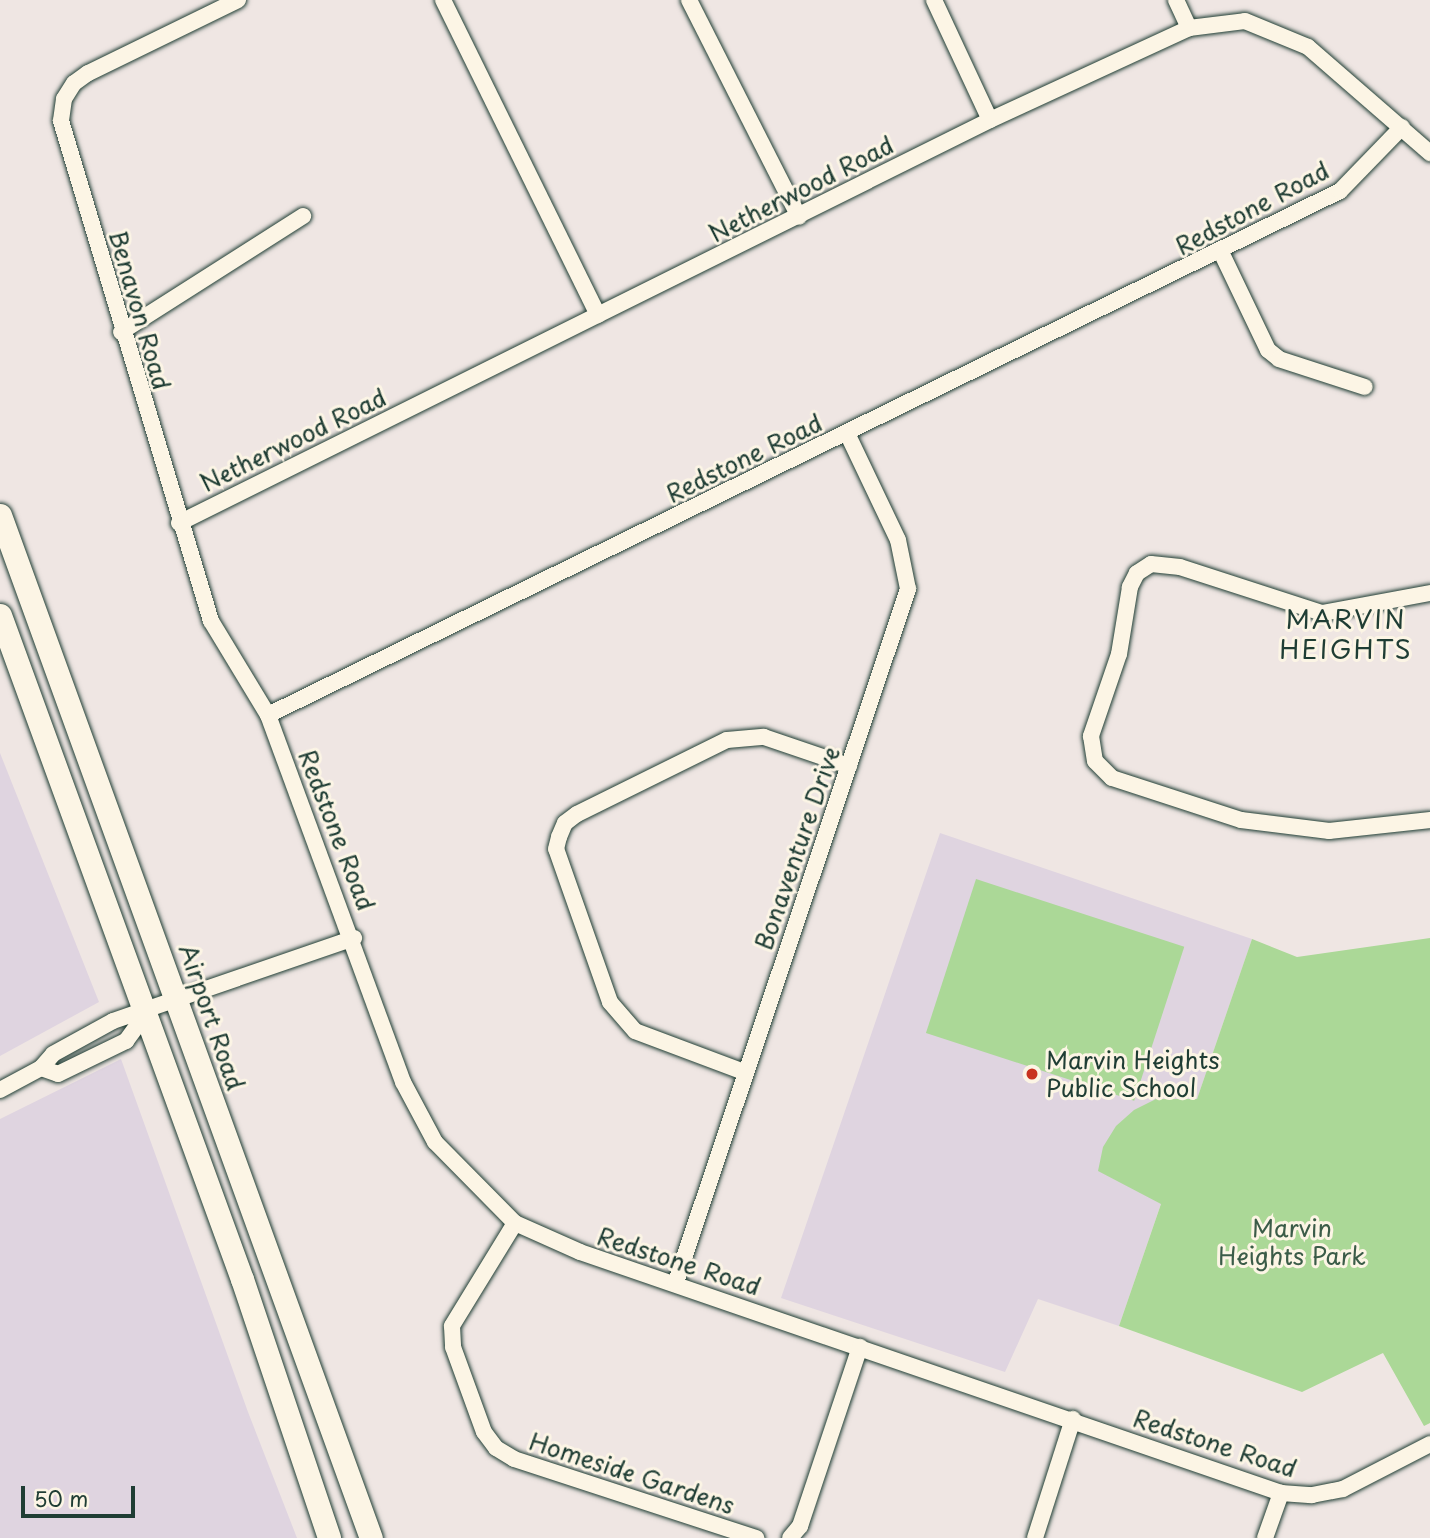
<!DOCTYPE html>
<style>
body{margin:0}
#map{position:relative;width:1430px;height:1538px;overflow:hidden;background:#efe6e3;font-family:"Playpen Sans",sans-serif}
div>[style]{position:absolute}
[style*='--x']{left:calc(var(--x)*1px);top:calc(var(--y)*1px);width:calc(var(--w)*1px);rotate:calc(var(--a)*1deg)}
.built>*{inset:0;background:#dfd4e0}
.green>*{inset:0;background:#abd897;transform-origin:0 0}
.roads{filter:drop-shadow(0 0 2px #1f3d34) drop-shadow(0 0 2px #1f3d34)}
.street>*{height:16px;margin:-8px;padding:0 8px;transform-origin:8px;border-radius:8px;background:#fcf5e5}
.secondary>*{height:23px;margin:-11.5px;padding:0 11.5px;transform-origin:11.5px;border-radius:11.5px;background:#fcf5e5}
.dots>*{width:19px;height:19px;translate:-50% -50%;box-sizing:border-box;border:4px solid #fcf5e5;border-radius:50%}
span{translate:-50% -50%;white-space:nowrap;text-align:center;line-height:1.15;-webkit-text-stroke:6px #fcf5e5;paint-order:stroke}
.street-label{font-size:24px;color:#1f3d34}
.poi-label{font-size:24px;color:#1f3d34}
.left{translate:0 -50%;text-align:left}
.park-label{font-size:24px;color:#3b5c48}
.neighbourhood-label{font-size:26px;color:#1f3d34;letter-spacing:2px}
.scale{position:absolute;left:21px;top:1486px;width:114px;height:32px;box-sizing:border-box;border:4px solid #1f3d34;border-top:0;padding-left:9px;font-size:21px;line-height:24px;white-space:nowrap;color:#1f3d34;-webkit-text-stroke:5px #fcf5e5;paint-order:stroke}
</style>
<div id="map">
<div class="built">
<div style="clip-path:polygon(0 753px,99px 1002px,0 1056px)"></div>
<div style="clip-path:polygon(940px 833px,1252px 939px,1119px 1326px,1038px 1299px,1005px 1372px,781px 1298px)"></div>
<div style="clip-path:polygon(121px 1059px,248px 1412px,297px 1538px,0 1538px,0 1119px)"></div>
</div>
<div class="green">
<div style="left:976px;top:879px;width:219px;height:162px;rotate:18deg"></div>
<div style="clip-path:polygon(1430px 938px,1430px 1423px,1424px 1426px,1383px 1353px,1302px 1392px,1119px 1326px,1161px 1204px,1098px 1171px,1103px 1147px,1116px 1126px,1134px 1110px,1156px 1099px,1197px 1099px,1252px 939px,1297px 957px)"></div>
</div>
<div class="roads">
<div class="street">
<div style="--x:238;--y:0;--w:167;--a:154"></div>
<div style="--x:88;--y:73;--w:17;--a:144"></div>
<div style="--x:74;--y:83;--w:19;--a:122"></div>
<div style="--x:64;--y:99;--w:22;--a:98"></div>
<div style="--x:61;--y:121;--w:522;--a:73.3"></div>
<div style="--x:211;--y:621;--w:110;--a:58.8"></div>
<div style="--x:268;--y:715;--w:391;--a:69.8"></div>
<div style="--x:403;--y:1082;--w:68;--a:61.9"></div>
<div style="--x:435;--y:1142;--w:114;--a:45.4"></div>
<div style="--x:515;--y:1223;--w:71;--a:24"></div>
<div style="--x:580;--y:1252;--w:741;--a:18.97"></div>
<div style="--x:1281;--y:1493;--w:31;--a:4"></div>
<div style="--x:1312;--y:1495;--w:32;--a:-11"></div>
<div style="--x:1343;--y:1489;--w:98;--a:-27.3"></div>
<div style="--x:443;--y:0;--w:351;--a:63.8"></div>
<div style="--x:689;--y:0;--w:243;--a:63.1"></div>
<div style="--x:934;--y:0;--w:132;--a:65"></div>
<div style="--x:1176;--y:0;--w:31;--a:65"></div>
<div style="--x:1221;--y:252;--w:109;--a:64.4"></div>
<div style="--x:1268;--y:350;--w:14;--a:39"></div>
<div style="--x:1279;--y:359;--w:90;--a:18"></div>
<div style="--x:121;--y:332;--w:216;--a:-32.5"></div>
<div style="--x:179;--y:523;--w:906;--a:-26.42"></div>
<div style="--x:990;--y:120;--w:219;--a:-24.8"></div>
<div style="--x:1189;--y:28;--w:56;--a:-7.1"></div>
<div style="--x:1245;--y:21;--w:68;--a:22.4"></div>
<div style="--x:1308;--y:47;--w:162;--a:41"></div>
<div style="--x:1430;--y:593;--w:110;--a:169.5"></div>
<div style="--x:1322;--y:613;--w:149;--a:-162.1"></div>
<div style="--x:1180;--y:567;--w:29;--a:-174"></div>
<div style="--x:1151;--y:564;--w:17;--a:147"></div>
<div style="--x:1137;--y:573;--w:16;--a:117"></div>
<div style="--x:1130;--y:587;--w:68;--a:99.3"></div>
<div style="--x:1119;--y:654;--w:87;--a:108.9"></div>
<div style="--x:1091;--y:736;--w:25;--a:81"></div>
<div style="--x:1095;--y:761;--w:24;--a:45"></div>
<div style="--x:1112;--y:778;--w:136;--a:18"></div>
<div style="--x:1241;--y:820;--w:89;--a:7.1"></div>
<div style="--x:1329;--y:831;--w:102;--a:-6.2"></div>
<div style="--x:268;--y:715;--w:1193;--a:-26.05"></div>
<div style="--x:1340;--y:191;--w:89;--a:-45.9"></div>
<div style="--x:41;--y:1068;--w:18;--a:19"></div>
<div style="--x:58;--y:1074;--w:76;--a:-25.9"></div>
<div style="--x:126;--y:1041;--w:34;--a:-54"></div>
<div style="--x:744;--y:1072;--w:116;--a:-159.4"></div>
<div style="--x:635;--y:1031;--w:38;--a:-131"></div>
<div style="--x:610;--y:1002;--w:162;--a:-109.4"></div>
<div style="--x:556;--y:849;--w:12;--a:-76"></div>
<div style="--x:559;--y:837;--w:15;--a:-67"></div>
<div style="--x:565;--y:823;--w:15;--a:-37"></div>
<div style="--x:577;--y:814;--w:167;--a:-26.3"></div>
<div style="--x:727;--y:740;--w:37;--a:-5"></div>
<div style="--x:764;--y:737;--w:90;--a:18.8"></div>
<div style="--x:0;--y:1090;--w:47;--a:-28.2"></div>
<div style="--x:41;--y:1068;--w:18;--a:-49"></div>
<div style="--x:53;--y:1054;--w:68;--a:-28.8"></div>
<div style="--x:113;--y:1021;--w:255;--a:-19"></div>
<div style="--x:515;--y:1223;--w:121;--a:121.5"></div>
<div style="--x:452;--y:1326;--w:21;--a:87"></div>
<div style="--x:453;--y:1347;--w:90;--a:70"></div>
<div style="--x:484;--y:1432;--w:20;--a:53"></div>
<div style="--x:496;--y:1448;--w:21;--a:31"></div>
<div style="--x:514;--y:1459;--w:255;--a:18.1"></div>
<div style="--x:676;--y:1282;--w:731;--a:-71.49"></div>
<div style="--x:908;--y:589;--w:50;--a:-101.5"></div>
<div style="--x:898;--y:540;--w:119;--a:-115.5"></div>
<div style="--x:790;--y:1538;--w:16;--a:-50"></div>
<div style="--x:800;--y:1526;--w:189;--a:-71.5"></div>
<div style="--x:1035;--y:1538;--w:125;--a:-72.3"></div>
<div style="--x:1265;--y:1538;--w:48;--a:-70.4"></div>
</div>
<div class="secondary">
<div style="--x:0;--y:515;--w:1088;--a:70.07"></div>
<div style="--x:0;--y:615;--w:707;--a:69.98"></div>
<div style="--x:242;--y:1279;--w:273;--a:71.4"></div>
</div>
</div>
<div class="dots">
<div style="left:1032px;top:1074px;background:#c8321e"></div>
</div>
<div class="street-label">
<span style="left:801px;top:189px;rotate:-27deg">Netherwood Road</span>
<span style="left:1252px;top:208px;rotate:-28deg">Redstone Road</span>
<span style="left:140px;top:310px;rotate:74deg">Benavon Road</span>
<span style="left:293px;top:440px;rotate:-26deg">Netherwood Road</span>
<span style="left:744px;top:458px;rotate:-26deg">Redstone Road</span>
<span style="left:337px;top:830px;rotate:69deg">Redstone Road</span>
<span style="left:797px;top:848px;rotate:-71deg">Bonaventure Drive</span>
<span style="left:212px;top:1017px;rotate:71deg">Airport Road</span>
<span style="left:679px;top:1261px;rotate:18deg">Redstone Road</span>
<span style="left:1215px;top:1443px;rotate:18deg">Redstone Road</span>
<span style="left:632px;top:1473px;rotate:18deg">Homeside Gardens</span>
</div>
<div class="poi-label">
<span class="left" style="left:1046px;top:1074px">Marvin Heights<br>Public School</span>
</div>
<div class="park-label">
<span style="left:1292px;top:1242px">Marvin<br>Heights Park</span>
</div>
<div class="neighbourhood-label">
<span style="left:1346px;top:634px">MARVIN<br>HEIGHTS</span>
</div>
<div class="scale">50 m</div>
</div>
